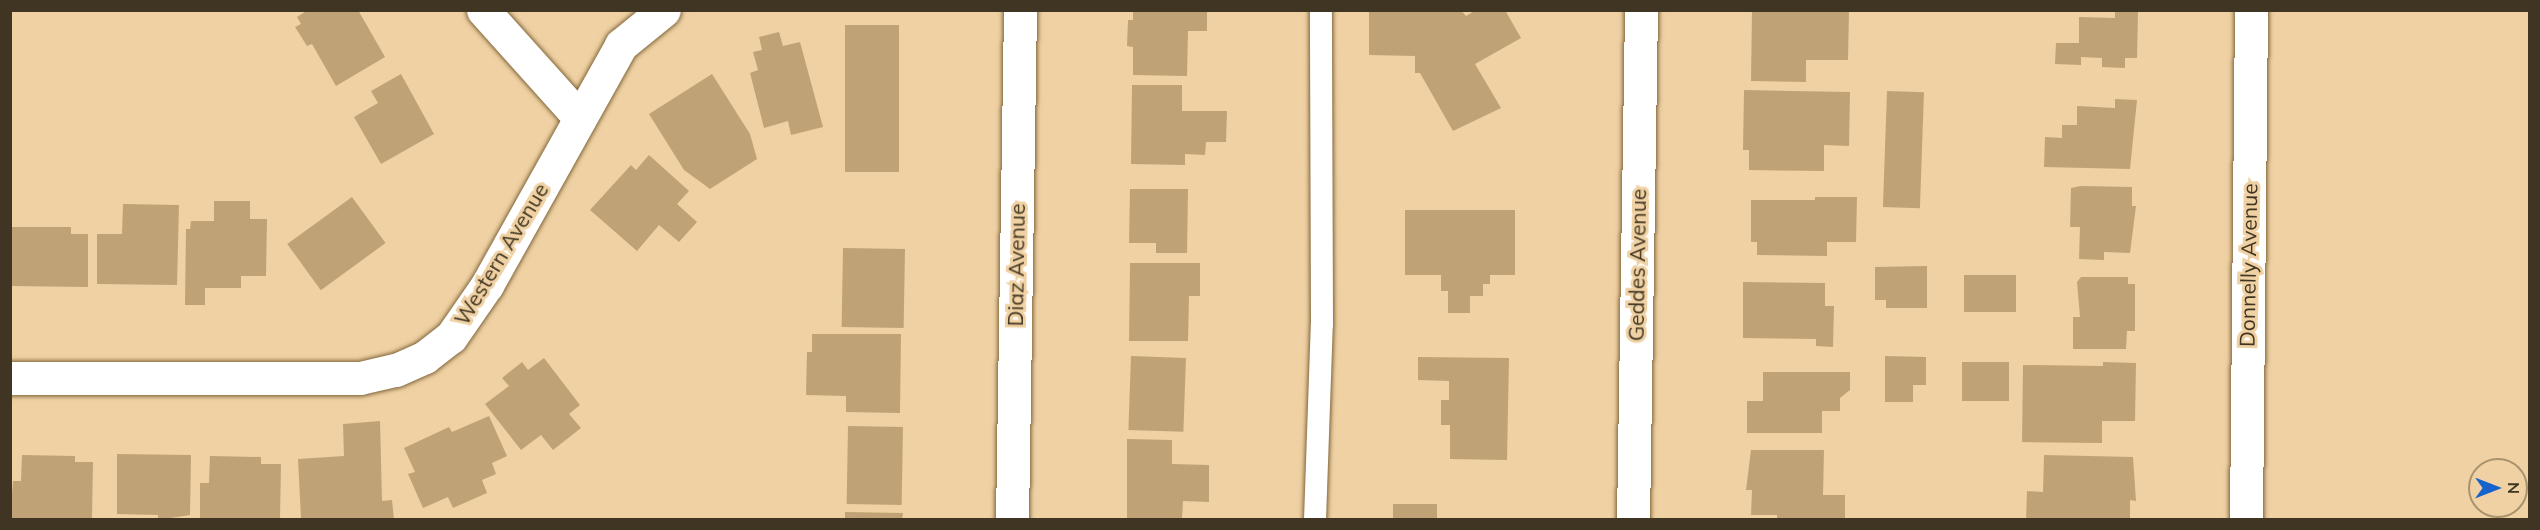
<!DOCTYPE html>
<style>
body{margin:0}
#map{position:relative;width:2540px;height:530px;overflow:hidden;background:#efd1a3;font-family:Mulish,sans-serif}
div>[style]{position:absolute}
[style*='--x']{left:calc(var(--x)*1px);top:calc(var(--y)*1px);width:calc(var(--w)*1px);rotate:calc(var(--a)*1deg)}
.building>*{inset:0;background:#bfa376;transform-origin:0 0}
.roads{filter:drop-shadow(0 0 2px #81663b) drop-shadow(0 0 2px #81663b)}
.lane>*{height:22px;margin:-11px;padding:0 11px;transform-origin:11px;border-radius:11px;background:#fff}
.street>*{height:33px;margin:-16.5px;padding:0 16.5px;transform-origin:16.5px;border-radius:16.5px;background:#fff}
span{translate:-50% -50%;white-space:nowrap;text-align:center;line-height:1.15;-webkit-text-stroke:6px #efd1a3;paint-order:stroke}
.street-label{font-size:21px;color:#403522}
.frame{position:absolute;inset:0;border:12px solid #403522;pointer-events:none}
.north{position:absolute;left:2468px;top:458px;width:60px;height:60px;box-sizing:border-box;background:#efd1a3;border:2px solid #a9936f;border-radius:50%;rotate:90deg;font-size:16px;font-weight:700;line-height:24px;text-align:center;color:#403522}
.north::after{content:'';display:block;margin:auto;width:21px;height:27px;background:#1763cd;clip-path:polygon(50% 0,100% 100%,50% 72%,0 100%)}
</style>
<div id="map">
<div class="building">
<div style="clip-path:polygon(308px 10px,358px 10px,385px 57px,336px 86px,312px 44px,307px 46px,295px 27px,301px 24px,297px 17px)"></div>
<div style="clip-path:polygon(1133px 10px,1207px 10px,1207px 31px,1188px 31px,1187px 76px,1133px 75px,1133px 47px,1127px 46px,1128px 20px,1133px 20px)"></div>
<div style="clip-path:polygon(1369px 10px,1461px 10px,1466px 16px,1476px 10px,1505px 10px,1521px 38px,1475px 64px,1501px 108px,1453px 131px,1420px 73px,1415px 73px,1415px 56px,1369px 55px)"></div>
<div style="clip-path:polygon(1752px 10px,1849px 10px,1848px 60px,1806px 60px,1806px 82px,1751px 81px)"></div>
<div style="clip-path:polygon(2115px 10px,2138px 11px,2137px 58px,2125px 58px,2125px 68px,2102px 67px,2102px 58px,2081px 57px,2081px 65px,2055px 64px,2056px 43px,2079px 43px,2079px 17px,2115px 18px)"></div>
<div style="left:845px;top:25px;width:54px;height:147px"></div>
<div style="clip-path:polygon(779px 32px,783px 46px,800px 42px,823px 127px,791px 135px,788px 121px,764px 128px,750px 73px,758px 70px,753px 52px,762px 50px,759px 37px)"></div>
<div style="clip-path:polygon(401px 74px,434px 134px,381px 164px,354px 117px,378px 103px,371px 91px)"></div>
<div style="clip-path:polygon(712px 74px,750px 134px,757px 159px,710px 189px,684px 170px,649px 114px)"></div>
<div style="clip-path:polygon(1132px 85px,1182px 85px,1182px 111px,1227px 111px,1226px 142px,1206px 142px,1205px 155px,1185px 154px,1185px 165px,1131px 164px)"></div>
<div style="clip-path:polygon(1744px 90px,1850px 92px,1849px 146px,1824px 145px,1824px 171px,1749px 170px,1749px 150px,1743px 150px)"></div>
<div style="left:1887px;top:91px;width:37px;height:116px;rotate:2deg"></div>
<div style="clip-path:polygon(2115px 99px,2137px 100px,2130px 169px,2044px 167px,2045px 137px,2062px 138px,2062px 125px,2077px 125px,2077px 106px,2115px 108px)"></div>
<div style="clip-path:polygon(649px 155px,689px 191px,677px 204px,697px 222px,679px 242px,659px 225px,637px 251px,590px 210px,631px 165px,636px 170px)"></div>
<div style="clip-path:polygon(2081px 186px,2132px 187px,2132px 206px,2136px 206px,2130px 253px,2104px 252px,2104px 260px,2079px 259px,2080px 227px,2070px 227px,2071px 188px)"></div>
<div style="clip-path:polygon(1130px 189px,1188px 189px,1187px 253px,1156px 253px,1156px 243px,1129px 243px)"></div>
<div style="left:352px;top:197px;width:57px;height:80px;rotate:54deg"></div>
<div style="clip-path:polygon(1815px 197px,1857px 197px,1856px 242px,1827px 242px,1827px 256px,1757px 255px,1757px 242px,1751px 242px,1751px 200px,1815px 200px)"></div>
<div style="clip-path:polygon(214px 201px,250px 201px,250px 219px,267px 219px,266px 276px,241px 276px,241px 288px,205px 288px,205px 305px,185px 305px,186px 229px,190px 229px,191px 221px,214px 221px)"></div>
<div style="clip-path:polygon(123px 204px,179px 205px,177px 285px,97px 284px,97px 234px,122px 234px)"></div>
<div style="clip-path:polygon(1405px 210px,1515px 210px,1515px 275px,1490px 275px,1490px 284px,1483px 284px,1483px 296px,1470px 296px,1470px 313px,1448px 313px,1448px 291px,1441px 291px,1441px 275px,1405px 275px)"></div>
<div style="clip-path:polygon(10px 227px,71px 227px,71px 234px,88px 234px,88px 287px,10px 286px)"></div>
<div style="left:843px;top:248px;width:62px;height:79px;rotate:1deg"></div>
<div style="clip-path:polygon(1130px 263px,1200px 263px,1200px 296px,1189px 296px,1188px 341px,1129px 341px)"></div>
<div style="clip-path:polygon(1927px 266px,1927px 308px,1886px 308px,1886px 300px,1875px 300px,1875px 267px)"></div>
<div style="left:1964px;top:275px;width:52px;height:37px"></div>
<div style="clip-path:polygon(2081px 277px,2128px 277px,2128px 284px,2135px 284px,2135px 331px,2127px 331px,2126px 349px,2073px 349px,2073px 317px,2080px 317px,2077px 282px)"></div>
<div style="clip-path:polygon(1743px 282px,1825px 283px,1825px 306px,1834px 306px,1833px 347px,1816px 346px,1816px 339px,1743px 338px)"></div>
<div style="clip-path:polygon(812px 334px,901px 334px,900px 413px,846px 412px,846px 396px,806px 395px,807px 352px,812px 352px)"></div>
<div style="left:1131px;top:356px;width:55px;height:74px;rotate:2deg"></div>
<div style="clip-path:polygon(1885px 356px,1926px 357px,1926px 385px,1913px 385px,1913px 402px,1885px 402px)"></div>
<div style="clip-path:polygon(1418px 357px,1509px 358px,1507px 460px,1450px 459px,1450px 425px,1441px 425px,1441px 400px,1449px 400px,1449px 381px,1418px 380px)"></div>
<div style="clip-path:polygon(544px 358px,580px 405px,569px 414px,581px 428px,553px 450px,541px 435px,521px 450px,485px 404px,509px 386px,502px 378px,522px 362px,528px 370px)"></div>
<div style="left:1962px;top:362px;width:47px;height:39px"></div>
<div style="clip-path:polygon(2103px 362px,2136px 363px,2135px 421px,2102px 421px,2102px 443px,2022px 442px,2023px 365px,2103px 366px)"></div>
<div style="clip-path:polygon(1763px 372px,1850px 372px,1850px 390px,1840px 398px,1840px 411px,1822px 411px,1822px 433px,1747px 433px,1747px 401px,1763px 401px)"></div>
<div style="clip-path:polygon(489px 416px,507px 456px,492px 463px,496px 474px,482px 480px,487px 493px,453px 508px,448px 497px,423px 508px,408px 474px,415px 472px,404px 448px,449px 427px,452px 432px)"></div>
<div style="clip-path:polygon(380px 421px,382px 501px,392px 500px,394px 520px,301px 518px,298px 459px,344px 456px,343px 424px)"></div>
<div style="left:848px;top:426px;width:55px;height:78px;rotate:1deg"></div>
<div style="clip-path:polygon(1127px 439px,1172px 440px,1172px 464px,1209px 465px,1209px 502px,1183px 501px,1182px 519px,1127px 519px)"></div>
<div style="clip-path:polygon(1751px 450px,1824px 450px,1823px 495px,1845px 495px,1845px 520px,1777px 520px,1777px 515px,1751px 515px,1752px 490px,1746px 490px)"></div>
<div style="clip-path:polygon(117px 454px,191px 455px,190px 515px,158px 520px,158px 515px,117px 514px)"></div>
<div style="clip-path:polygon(22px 455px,75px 456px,75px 462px,93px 462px,92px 518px,10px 520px,13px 481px,21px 481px)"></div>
<div style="clip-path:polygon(2044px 455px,2133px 457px,2136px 501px,2130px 500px,2130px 520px,2026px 520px,2027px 491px,2043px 492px)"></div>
<div style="clip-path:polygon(210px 456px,261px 457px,261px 464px,281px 464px,280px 520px,200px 520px,200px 483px,209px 483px)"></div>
<div style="left:1393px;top:504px;width:44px;height:16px"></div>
<div style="clip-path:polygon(845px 512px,903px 513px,902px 520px,845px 520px)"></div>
</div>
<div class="roads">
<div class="lane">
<div style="--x:1315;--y:520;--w:196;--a:-88"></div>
<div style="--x:1322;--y:324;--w:314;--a:-90.2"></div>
</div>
<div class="street">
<div style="--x:483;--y:10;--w:145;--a:48.1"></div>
<div style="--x:10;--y:378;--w:350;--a:0"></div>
<div style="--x:360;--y:378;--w:37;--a:-13"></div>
<div style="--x:396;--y:370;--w:32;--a:-24"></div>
<div style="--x:425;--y:357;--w:33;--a:-38"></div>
<div style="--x:451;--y:337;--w:63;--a:-55.3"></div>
<div style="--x:487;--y:285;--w:275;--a:-60.8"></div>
<div style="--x:621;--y:45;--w:55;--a:-39.1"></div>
<div style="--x:1012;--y:520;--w:510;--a:-89.1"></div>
<div style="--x:1633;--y:520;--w:510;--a:-89.1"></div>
<div style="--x:2246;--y:520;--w:510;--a:-89.44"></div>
</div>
</div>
<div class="street-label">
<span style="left:501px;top:254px;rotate:-59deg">Western Avenue</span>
<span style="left:1016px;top:265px;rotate:-89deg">Diaz Avenue</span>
<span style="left:1637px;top:265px;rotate:-89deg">Geddes Avenue</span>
<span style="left:2248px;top:265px;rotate:-89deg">Donnelly Avenue</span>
</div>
<div class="frame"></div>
<div class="north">N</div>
</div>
